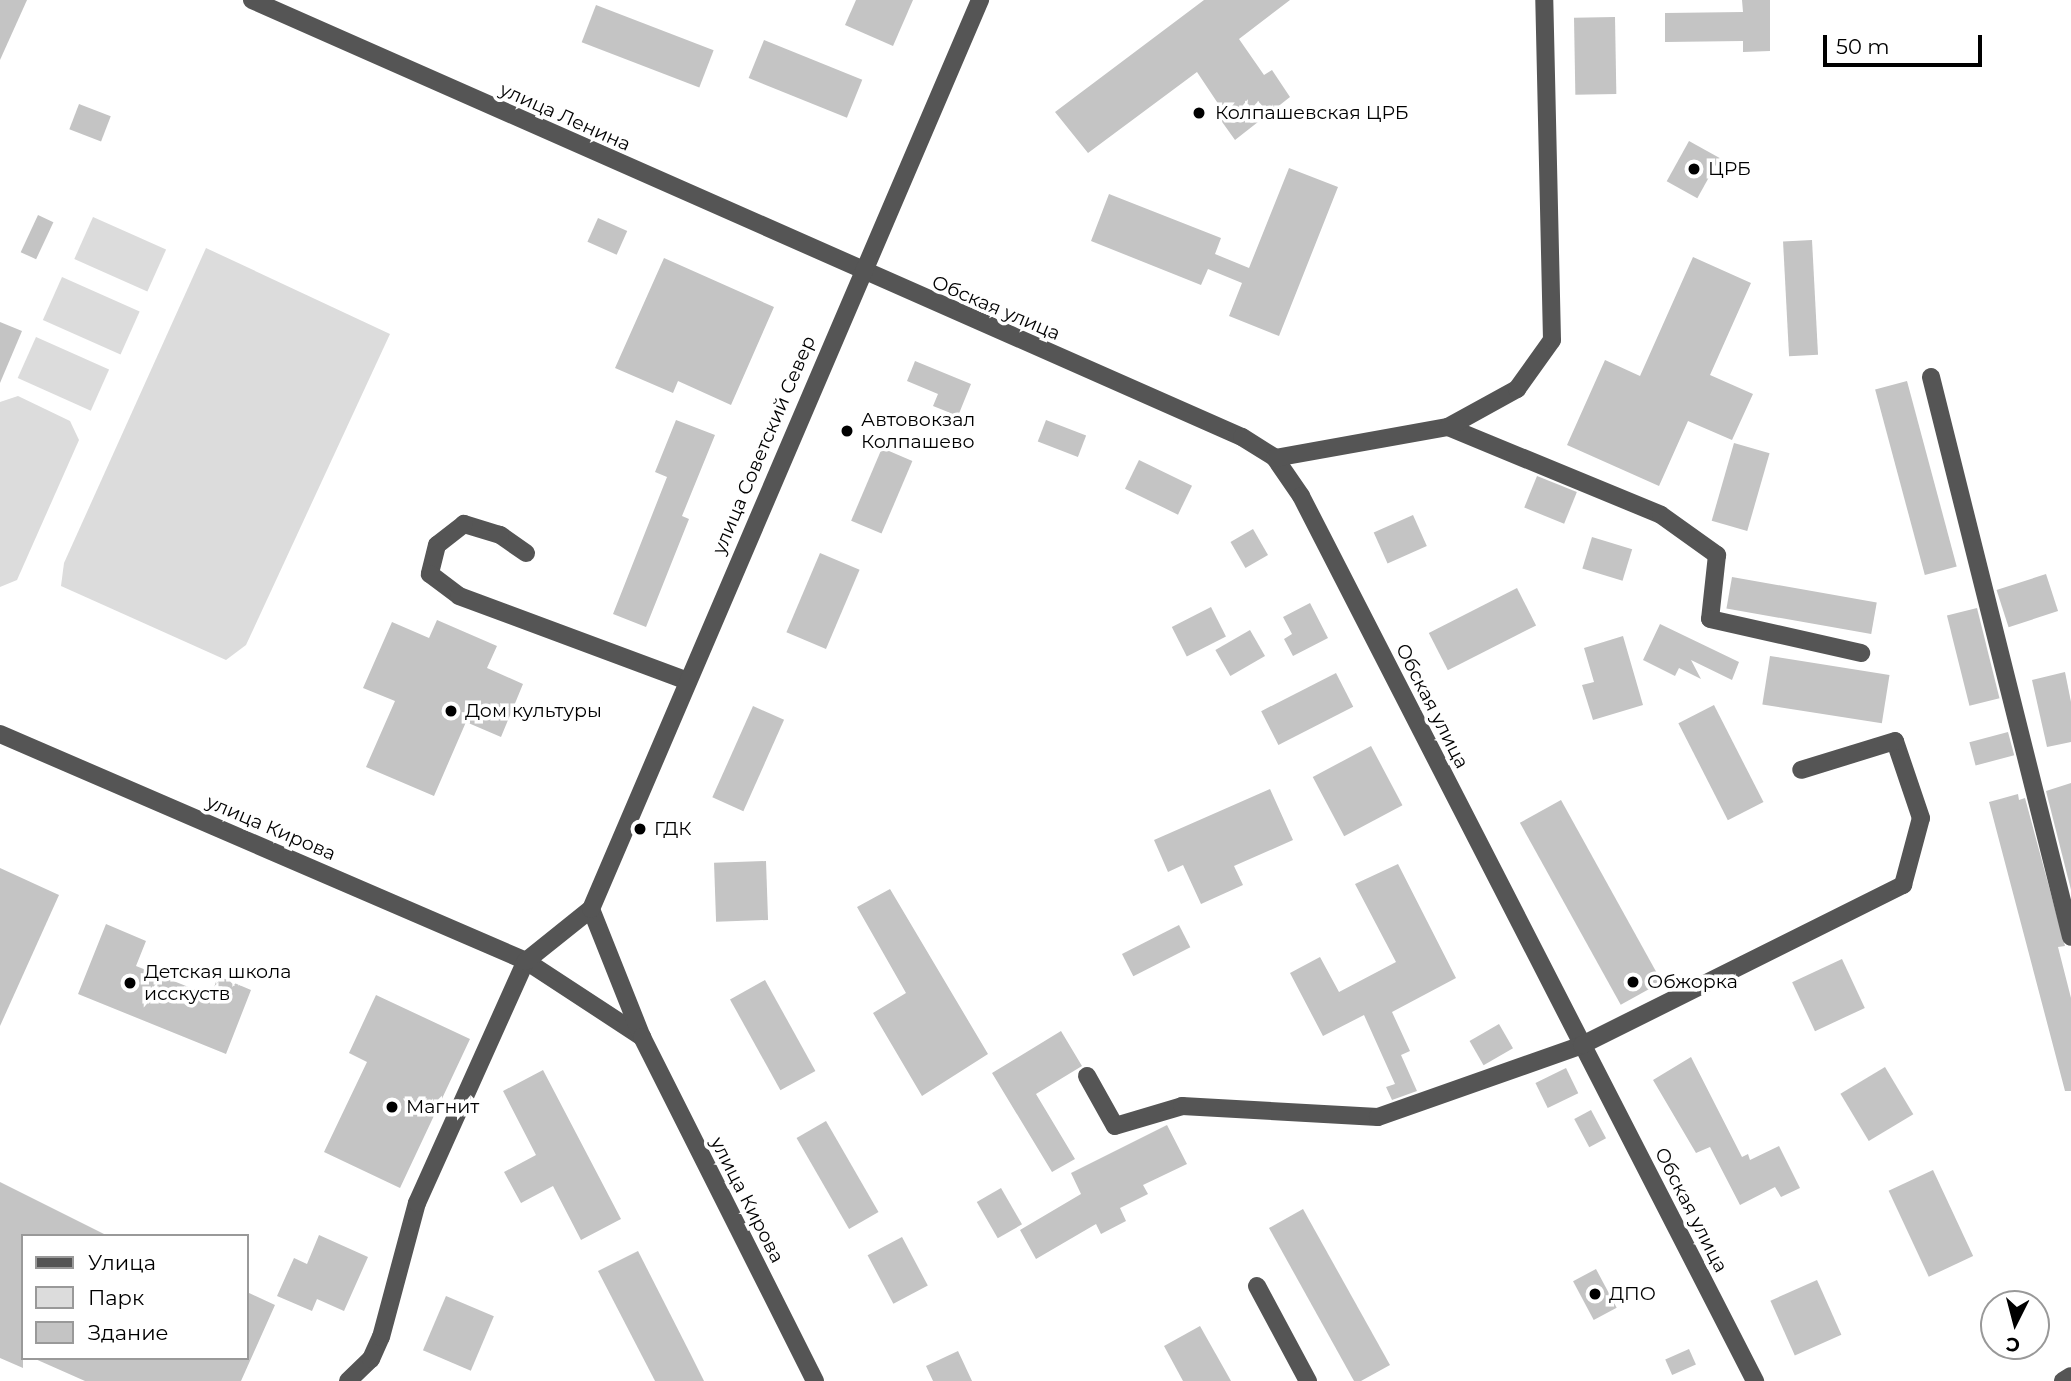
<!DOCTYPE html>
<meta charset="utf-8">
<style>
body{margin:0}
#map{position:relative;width:2071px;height:1381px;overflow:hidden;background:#fff;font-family:Montserrat,sans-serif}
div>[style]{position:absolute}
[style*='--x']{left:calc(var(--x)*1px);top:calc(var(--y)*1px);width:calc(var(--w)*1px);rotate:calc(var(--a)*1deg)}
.green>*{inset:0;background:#dcdcdc;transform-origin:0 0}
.building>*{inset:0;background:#c4c4c4;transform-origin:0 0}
.minor>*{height:18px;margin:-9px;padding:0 9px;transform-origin:9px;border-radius:9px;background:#555}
.dots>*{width:19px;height:19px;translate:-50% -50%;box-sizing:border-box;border:4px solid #fff;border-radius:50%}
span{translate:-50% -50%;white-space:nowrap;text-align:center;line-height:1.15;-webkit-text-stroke:7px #fff;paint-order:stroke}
.poi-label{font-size:19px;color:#000}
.left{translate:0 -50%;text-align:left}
.street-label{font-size:19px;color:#000}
.legend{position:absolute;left:21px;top:1234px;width:228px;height:126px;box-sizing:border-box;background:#fff;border:2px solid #999;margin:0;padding:9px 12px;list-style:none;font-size:21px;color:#000}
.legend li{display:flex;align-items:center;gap:14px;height:35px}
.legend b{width:35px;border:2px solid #999}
.north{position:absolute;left:1980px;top:1290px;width:70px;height:70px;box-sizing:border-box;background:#fff;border:2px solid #999;border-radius:50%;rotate:186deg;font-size:19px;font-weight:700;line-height:28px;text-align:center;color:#000}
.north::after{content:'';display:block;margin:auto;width:24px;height:32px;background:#000;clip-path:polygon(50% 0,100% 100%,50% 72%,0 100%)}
.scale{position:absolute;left:1823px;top:35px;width:159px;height:32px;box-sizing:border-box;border:4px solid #000;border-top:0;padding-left:9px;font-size:21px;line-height:24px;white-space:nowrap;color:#000;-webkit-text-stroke:5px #fff;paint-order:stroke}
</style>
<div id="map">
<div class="green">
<div style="left:93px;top:217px;width:80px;height:46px;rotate:24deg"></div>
<div style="clip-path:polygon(206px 248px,390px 334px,246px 645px,226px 660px,61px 586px,64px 563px)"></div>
<div style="left:62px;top:277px;width:85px;height:47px;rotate:24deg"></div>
<div style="left:36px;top:337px;width:80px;height:45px;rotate:24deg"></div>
<div style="clip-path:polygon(18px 396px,70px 421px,79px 440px,17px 580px,0 587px,0 402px)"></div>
</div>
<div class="building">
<div style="clip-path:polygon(0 0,27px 0,0 60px)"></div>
<div style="clip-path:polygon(856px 0,913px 0,893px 46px,845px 25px)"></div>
<div style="clip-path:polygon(1204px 0,1290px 0,1239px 39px,1264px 75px,1272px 70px,1290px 97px,1235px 140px,1215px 112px,1221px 108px,1197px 72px,1088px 153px,1055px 112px)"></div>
<div style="clip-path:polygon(1742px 0,1770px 0,1770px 51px,1743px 52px,1743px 41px,1665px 42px,1665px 13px,1743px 12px)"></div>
<div style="left:596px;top:5px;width:126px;height:40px;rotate:21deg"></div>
<div style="left:1615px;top:17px;width:77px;height:41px;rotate:89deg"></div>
<div style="left:764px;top:40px;width:106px;height:41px;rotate:22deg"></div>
<div style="left:79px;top:104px;width:34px;height:27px;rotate:21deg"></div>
<div style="left:1689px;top:141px;width:35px;height:46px;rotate:29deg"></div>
<div style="clip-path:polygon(1289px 168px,1338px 187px,1279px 336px,1229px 316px,1242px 283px,1208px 269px,1201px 285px,1091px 241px,1109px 194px,1221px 238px,1215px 254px,1249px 268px)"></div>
<div style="left:38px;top:215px;width:17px;height:41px;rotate:25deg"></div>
<div style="left:598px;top:218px;width:32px;height:26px;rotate:24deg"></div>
<div style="left:1812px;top:240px;width:115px;height:29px;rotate:87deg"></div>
<div style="clip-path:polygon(1693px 257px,1751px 283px,1710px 375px,1753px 394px,1732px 440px,1688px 421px,1659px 486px,1567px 445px,1605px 360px,1640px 376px)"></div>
<div style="clip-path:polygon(664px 258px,774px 307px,731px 405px,678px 381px,673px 393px,615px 368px)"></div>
<div style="clip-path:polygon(0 322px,22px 331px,0 383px)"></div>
<div style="clip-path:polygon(915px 361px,971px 384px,958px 416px,933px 406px,938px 394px,907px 381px)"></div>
<div style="left:1907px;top:381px;width:192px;height:33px;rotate:75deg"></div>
<div style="clip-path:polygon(676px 420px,715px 435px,682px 516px,689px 519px,646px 627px,613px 614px,667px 477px,655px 472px)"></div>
<div style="left:1046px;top:420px;width:43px;height:23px;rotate:21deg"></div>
<div style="left:1734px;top:443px;width:37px;height:81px;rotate:16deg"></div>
<div style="left:882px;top:448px;width:33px;height:79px;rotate:23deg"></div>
<div style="left:1139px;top:460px;width:59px;height:32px;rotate:26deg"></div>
<div style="left:1537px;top:476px;width:43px;height:34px;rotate:22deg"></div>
<div style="left:1413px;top:515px;width:34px;height:43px;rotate:66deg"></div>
<div style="left:1253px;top:529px;width:30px;height:26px;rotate:60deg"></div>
<div style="left:1592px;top:537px;width:42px;height:33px;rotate:17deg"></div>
<div style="left:820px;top:553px;width:43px;height:86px;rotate:23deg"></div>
<div style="left:2046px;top:574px;width:39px;height:52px;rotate:72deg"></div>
<div style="left:1732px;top:577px;width:147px;height:32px;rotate:10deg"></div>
<div style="left:1517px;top:588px;width:42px;height:99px;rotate:63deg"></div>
<div style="clip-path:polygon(1310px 603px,1328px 638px,1293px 656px,1284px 639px,1292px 634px,1283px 617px)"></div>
<div style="left:1211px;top:607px;width:33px;height:44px;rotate:63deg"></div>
<div style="left:1977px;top:608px;width:93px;height:31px;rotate:76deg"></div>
<div style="clip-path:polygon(437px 620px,497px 646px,487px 668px,523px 684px,501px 737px,466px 722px,434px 796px,366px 767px,395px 701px,363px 688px,392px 622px,429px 638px)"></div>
<div style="clip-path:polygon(1660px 624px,1739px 662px,1732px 680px,1691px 660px,1701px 679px,1679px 668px,1675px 676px,1643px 660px)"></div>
<div style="left:1250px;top:630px;width:30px;height:40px;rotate:60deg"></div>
<div style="clip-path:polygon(1623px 636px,1643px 705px,1593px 720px,1582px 685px,1594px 682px,1584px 648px)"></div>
<div style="left:1770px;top:656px;width:121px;height:49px;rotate:9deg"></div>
<div style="clip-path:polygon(2065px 672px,2071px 702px,2071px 742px,2047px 747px,2032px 680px)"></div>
<div style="left:1336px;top:673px;width:38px;height:84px;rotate:63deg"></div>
<div style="left:1714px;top:705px;width:109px;height:40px;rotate:63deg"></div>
<div style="left:753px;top:706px;width:34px;height:100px;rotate:24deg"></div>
<div style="left:2008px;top:732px;width:24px;height:40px;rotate:75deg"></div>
<div style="left:1371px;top:746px;width:67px;height:66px;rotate:62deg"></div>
<div style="clip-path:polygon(2071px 783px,2071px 890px,2046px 791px)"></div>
<div style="clip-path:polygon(1270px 789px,1293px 840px,1234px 866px,1243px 885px,1201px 904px,1183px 865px,1168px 872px,1154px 840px)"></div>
<div style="clip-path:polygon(2018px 794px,2019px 800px,2025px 798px,2065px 946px,2058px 947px,2071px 998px,2071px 1091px,2065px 1091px,1989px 802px)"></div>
<div style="left:1561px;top:800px;width:208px;height:47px;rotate:61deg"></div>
<div style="left:766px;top:861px;width:59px;height:52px;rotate:88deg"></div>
<div style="clip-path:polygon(1398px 864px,1456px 978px,1392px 1012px,1410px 1051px,1401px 1055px,1417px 1091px,1392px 1100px,1386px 1087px,1395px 1084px,1364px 1015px,1323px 1036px,1290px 973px,1320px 957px,1339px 992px,1396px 962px,1355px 884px)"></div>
<div style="clip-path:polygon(0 868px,59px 895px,0 1026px)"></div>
<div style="clip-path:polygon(890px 889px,988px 1054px,922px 1096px,873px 1013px,906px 993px,857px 907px)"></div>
<div style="clip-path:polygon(106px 924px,146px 941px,136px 966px,211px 996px,218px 976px,251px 990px,226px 1054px,78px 994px)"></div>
<div style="left:1179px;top:925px;width:25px;height:64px;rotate:63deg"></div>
<div style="left:1842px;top:959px;width:54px;height:55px;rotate:65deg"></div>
<div style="left:765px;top:980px;width:104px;height:40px;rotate:61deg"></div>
<div style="clip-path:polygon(376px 995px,470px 1039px,400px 1188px,324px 1152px,367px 1062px,349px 1053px)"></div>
<div style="left:1499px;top:1024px;width:28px;height:34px;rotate:60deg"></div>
<div style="clip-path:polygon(1061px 1031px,1082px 1066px,1036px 1094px,1075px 1159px,1052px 1172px,992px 1073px)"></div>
<div style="clip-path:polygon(1691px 1057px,1742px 1157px,1748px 1154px,1750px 1160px,1779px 1146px,1800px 1188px,1781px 1197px,1775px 1187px,1740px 1205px,1710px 1147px,1696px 1153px,1653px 1080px)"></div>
<div style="left:1885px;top:1067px;width:55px;height:52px;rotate:59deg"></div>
<div style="left:1566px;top:1068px;width:28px;height:34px;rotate:64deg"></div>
<div style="clip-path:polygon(543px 1070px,621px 1219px,581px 1240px,553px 1186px,521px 1203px,504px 1172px,536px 1155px,503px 1091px)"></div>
<div style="left:1591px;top:1110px;width:32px;height:19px;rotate:62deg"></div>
<div style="left:826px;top:1121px;width:105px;height:34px;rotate:60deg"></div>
<div style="clip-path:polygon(1167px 1125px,1187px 1164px,1143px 1185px,1148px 1194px,1120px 1208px,1126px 1221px,1101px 1234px,1096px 1224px,1036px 1259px,1020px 1230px,1081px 1194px,1071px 1173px)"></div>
<div style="left:1933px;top:1170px;width:95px;height:49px;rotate:65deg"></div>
<div style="clip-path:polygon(0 1182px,108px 1236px,23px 1236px,23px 1368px,0 1358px)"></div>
<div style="left:1001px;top:1188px;width:42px;height:28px;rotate:60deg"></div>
<div style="clip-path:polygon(1303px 1209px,1390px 1365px,1361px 1381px,1354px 1381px,1269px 1228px)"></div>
<div style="clip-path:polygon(319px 1235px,368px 1257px,344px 1311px,317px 1299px,312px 1311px,277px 1296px,294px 1258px,307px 1264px)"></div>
<div style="left:902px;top:1237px;width:55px;height:39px;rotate:62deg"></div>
<div style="clip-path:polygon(638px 1251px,691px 1355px,704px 1381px,655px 1381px,598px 1271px)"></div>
<div style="left:1596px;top:1269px;width:44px;height:26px;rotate:62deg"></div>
<div style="left:1817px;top:1280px;width:60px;height:51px;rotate:66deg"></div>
<div style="clip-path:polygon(247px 1292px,275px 1305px,241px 1381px,85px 1381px,33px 1358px,247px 1358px)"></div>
<div style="left:446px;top:1296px;width:52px;height:59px;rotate:23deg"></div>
<div style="clip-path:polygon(1200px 1326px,1231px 1381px,1183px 1381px,1164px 1346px)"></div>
<div style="left:1689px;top:1349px;width:17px;height:26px;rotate:66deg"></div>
<div style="clip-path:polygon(958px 1351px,972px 1381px,933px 1381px,926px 1366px)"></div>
</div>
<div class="minor">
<div style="--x:252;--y:0;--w:1082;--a:23.82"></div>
<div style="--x:1242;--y:437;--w:39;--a:32"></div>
<div style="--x:1275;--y:458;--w:46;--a:55.6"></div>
<div style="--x:1301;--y:496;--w:995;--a:62.84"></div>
<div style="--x:1931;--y:377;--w:577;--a:75.96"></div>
<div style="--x:1448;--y:427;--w:230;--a:22.4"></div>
<div style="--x:1661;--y:515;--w:69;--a:35.5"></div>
<div style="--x:1717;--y:555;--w:64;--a:96.2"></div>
<div style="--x:1710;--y:619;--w:155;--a:12.7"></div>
<div style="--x:1275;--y:458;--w:176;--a:-10.2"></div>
<div style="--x:1448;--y:427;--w:79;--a:-28.8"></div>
<div style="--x:1517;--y:389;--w:60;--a:-54.5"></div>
<div style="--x:1552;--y:340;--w:340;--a:-91.3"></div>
<div style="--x:526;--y:553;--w:32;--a:-145"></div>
<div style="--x:500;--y:535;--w:38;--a:-163"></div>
<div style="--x:464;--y:524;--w:34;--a:142"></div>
<div style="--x:437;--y:545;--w:30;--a:104"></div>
<div style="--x:430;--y:574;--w:36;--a:37"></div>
<div style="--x:459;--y:596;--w:244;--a:20.4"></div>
<div style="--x:0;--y:734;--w:573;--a:23.34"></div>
<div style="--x:526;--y:961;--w:139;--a:33.2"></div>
<div style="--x:591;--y:909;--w:138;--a:68.3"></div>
<div style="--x:642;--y:1037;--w:385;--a:63.3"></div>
<div style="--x:1087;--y:1076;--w:57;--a:60.8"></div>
<div style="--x:1115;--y:1126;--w:70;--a:-16.6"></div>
<div style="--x:1182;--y:1106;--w:196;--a:3.2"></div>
<div style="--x:1378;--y:1117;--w:216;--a:-19.4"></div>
<div style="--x:1582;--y:1045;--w:359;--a:-26.5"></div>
<div style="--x:1903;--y:885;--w:69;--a:-75"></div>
<div style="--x:1921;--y:818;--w:81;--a:-108.7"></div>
<div style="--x:1895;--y:741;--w:98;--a:162.9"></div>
<div style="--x:1257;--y:1286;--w:108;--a:61.8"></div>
<div style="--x:348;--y:1381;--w:32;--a:-44"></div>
<div style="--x:371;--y:1359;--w:24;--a:-66"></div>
<div style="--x:381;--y:1337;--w:139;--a:-75"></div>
<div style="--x:417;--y:1203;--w:265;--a:-65.8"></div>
<div style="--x:526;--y:961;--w:83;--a:-38.7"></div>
<div style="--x:591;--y:909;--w:989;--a:-66.83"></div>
<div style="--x:2063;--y:1381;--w:9;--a:-32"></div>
</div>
<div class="dots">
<div style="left:1199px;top:113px;background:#000"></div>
<div style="left:1694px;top:169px;background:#000"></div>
<div style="left:847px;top:431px;background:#000"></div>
<div style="left:451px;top:711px;background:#000"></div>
<div style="left:640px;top:829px;background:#000"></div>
<div style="left:1633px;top:982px;background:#000"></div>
<div style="left:130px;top:983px;background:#000"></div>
<div style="left:392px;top:1107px;background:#000"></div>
<div style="left:1595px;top:1294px;background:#000"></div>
</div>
<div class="poi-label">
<span class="left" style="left:1215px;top:113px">Колпашевская ЦРБ</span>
<span class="left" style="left:1708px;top:169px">ЦРБ</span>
<span class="left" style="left:861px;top:431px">Автовокзал<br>Колпашево</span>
<span class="left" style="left:465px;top:711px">Дом культуры</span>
<span class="left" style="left:654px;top:829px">ГДК</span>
<span class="left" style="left:144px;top:983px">Детская школа<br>исскуств</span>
<span class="left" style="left:1647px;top:982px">Обжорка</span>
<span class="left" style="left:406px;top:1107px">Магнит</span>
<span class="left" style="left:1609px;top:1294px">ДПО</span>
</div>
<div class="street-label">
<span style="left:565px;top:117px;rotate:24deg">улица Ленина</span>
<span style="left:996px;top:308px;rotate:23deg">Обская улица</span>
<span style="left:764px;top:445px;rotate:-67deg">улица Советский Север</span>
<span style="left:1432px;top:706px;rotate:63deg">Обская улица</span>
<span style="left:271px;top:828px;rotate:23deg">улица Кирова</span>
<span style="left:747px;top:1200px;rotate:63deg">улица Кирова</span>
<span style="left:1691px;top:1210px;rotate:63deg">Обская улица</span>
</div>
<ul class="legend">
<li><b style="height:9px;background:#555"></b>Улица</li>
<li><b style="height:19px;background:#dcdcdc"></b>Парк</li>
<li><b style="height:19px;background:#c4c4c4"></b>Здание</li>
</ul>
<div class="north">С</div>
<div class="scale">50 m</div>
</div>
